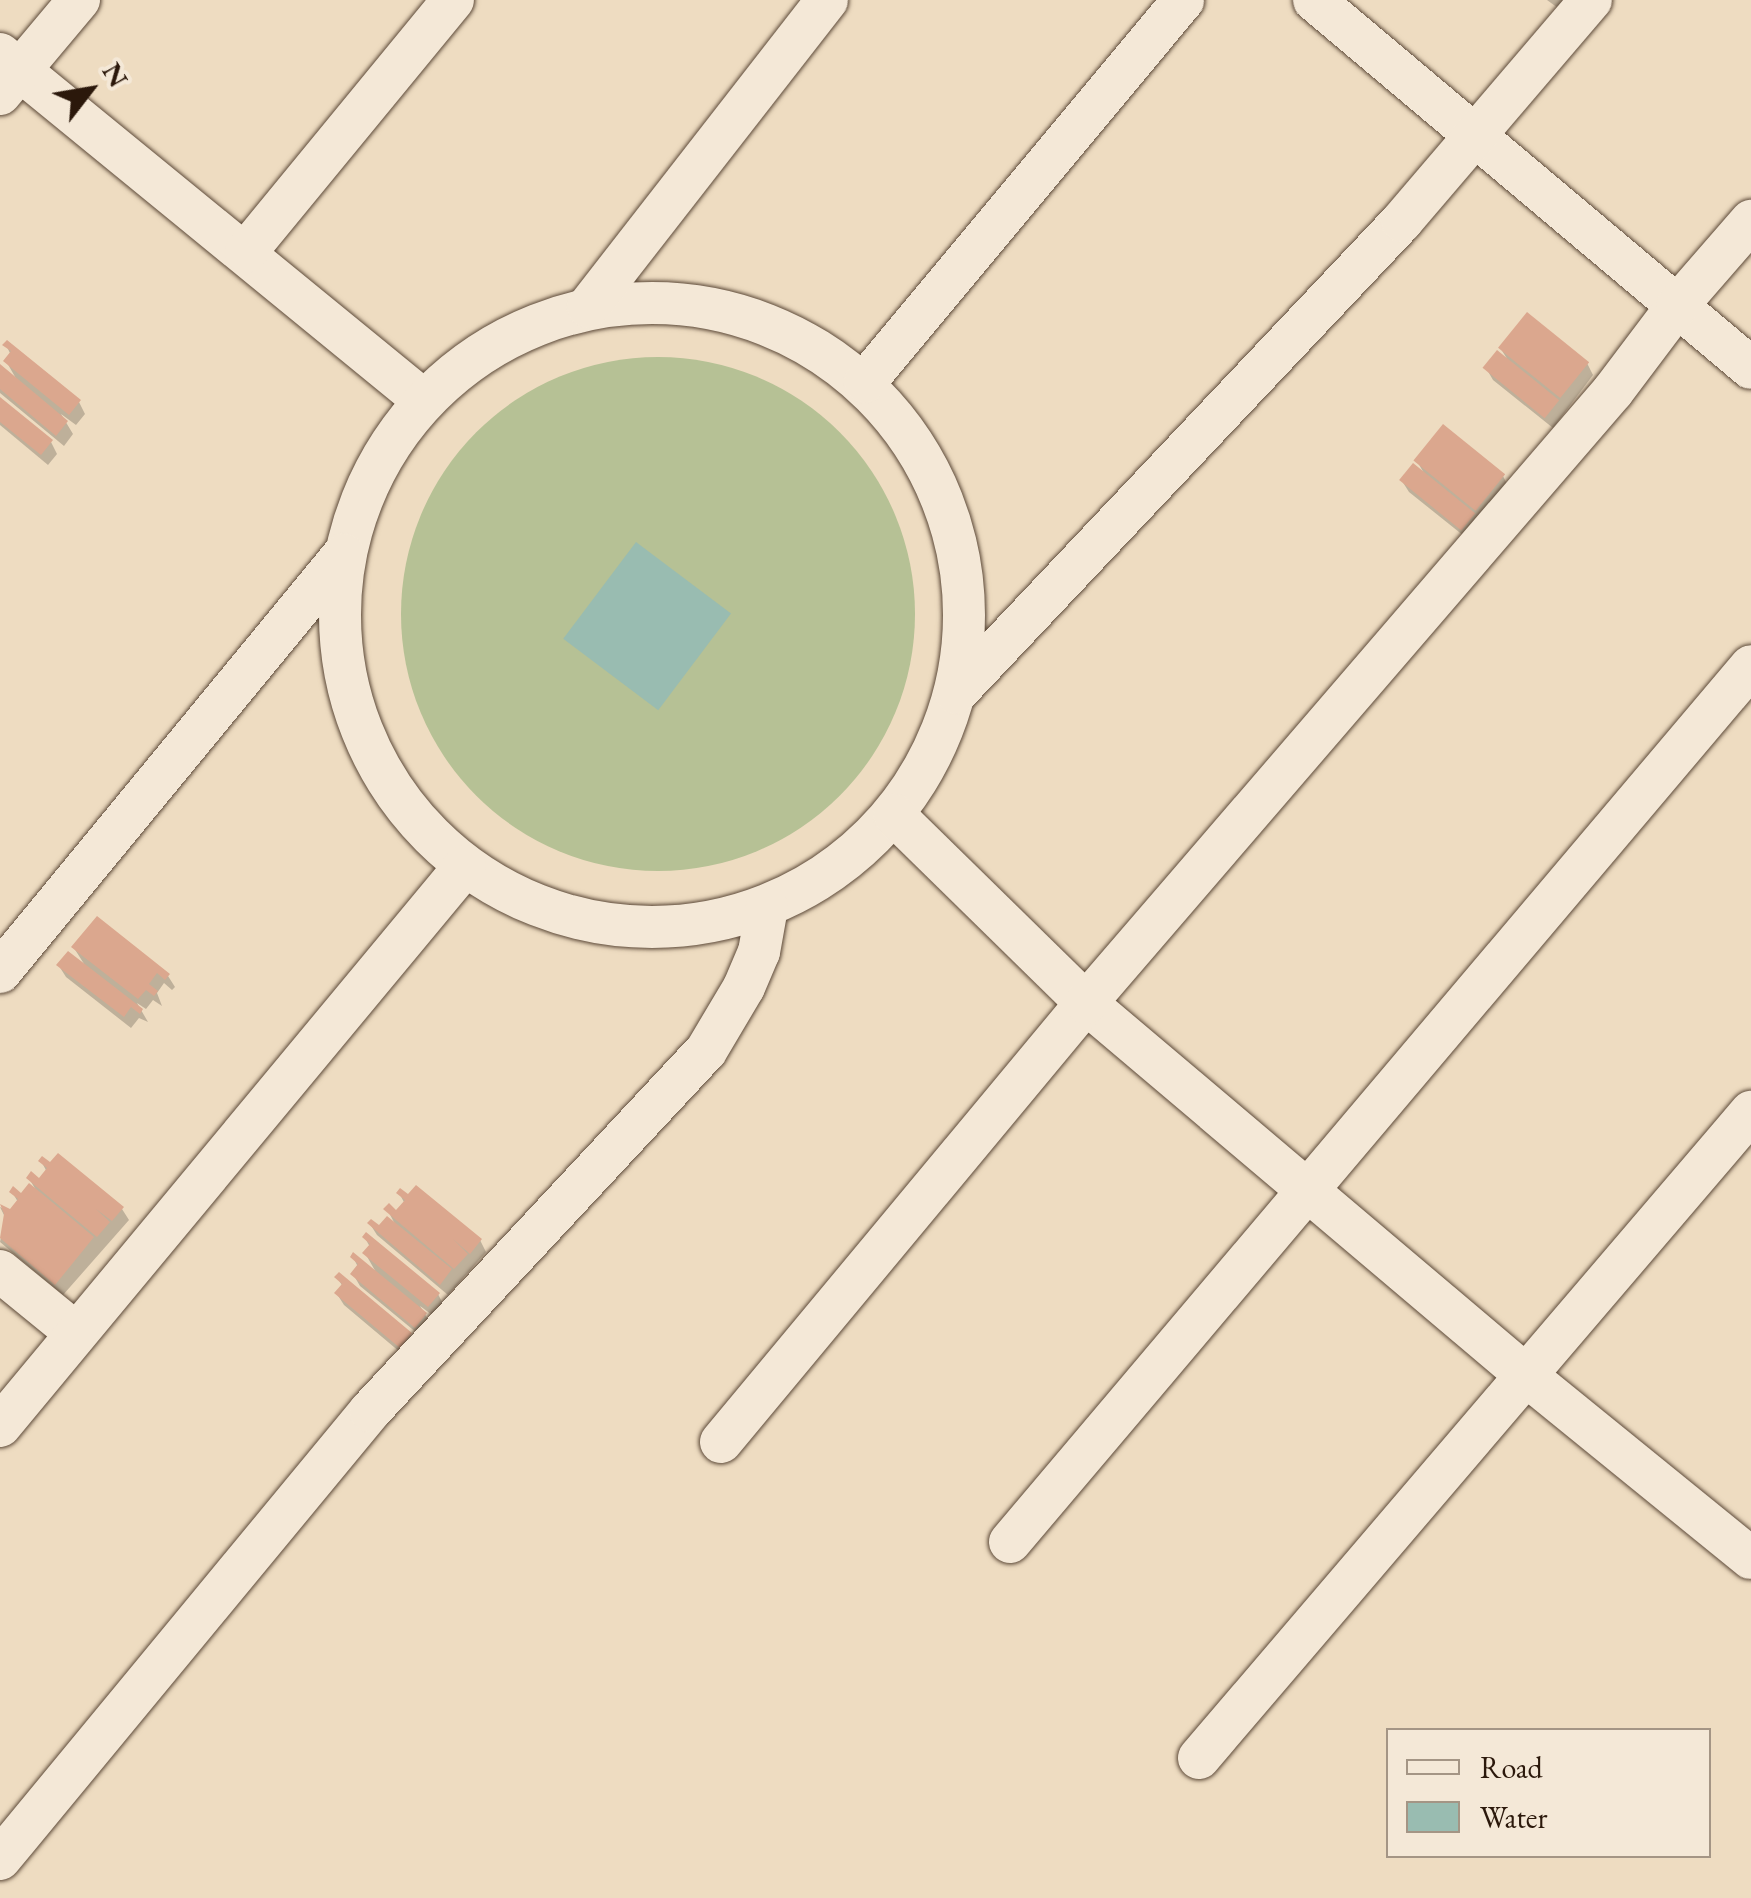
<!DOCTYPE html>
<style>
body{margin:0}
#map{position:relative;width:1751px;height:1898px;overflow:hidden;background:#eedcc1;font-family:"EB Garamond",serif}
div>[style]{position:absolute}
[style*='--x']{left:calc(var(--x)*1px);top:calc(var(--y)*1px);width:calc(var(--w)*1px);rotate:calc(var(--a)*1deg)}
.green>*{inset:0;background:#b6c195}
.round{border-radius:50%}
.water>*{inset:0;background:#99bcb1;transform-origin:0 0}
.shadow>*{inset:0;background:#0003}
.building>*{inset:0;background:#dba78e;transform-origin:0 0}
.roads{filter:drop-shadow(0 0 2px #5c4938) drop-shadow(0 0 2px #5c4938)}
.minor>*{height:42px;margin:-21px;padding:0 21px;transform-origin:21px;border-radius:21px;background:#f4e8d7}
.minor>.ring{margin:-21px;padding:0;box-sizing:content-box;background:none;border:42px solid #f4e8d7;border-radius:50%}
span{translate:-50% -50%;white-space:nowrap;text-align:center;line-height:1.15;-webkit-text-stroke:8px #f4e8d7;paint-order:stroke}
.legend{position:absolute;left:1386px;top:1728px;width:325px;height:130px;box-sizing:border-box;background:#f4e8d7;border:2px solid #a49585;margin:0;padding:12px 18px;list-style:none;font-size:30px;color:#2b180b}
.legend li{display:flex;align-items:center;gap:20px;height:50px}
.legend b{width:50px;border:2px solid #a49585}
.north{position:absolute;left:40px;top:40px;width:100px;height:100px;-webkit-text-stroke:8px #f4e8d7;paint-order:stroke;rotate:59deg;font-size:28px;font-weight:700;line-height:40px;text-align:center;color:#2b180b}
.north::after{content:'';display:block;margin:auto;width:35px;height:45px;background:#2b180b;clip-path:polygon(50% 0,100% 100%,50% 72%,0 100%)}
</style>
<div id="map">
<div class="green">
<div class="round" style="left:401px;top:357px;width:514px;height:514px"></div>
</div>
<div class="water">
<div style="left:636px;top:542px;width:119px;height:121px;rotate:37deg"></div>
</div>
<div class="shadow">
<div style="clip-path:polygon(1547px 0,1564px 0,1558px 8px)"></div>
<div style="clip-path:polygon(6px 345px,79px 402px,85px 414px,76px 425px,61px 414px,73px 434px,64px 446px,0 393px,0 368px,18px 382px,6px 361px,11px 355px)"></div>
<div style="clip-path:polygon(1501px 349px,1587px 363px,1593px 375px,1553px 428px,1493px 380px,1486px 368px,1509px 362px)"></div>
<div style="clip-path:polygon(0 400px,51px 442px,57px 454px,48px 465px,0 425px)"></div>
<div style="clip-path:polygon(1417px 461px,1503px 476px,1509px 488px,1469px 540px,1409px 492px,1402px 481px,1425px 475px)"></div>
<div style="clip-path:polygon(74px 948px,168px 976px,175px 987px,172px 990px,164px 983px,157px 993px,162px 1006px,153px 1000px,146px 1009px,137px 1003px,148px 1022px,139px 1018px,131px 1028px,66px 977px,59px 966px,86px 967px)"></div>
<div style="clip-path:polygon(41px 1161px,122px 1209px,129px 1220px,63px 1295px,0 1242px,5px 1217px,0 1207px,10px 1212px,18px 1202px,12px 1192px,21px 1196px,38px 1194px,29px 1178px,39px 1182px,47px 1172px)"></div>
<div style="clip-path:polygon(399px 1193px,480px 1240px,486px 1252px,448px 1295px,377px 1235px,370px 1224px,379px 1229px,396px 1226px,387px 1209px,397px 1213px,405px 1204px)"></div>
<div style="clip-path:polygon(365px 1238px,438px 1294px,444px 1306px,435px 1317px,420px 1306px,432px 1326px,423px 1338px,360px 1286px,353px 1274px,358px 1267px,353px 1257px,377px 1274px,365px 1253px,370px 1247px)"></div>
<div style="clip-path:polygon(337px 1277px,410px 1334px,416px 1346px,407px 1358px,344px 1305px,337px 1294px,343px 1287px)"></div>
</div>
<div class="building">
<div style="left:1527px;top:312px;width:80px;height:46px;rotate:39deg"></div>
<div style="clip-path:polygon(7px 340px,81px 400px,69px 415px,3px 361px,11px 351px,2px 345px)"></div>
<div style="left:1497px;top:350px;width:80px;height:23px;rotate:39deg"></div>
<div style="clip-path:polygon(0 364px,68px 421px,56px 436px,0 389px)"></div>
<div style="clip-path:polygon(0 397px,53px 440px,41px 455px,0 422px)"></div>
<div style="left:1443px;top:424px;width:80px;height:47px;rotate:39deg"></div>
<div style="left:1413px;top:463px;width:80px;height:22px;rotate:39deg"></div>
<div style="clip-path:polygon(97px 916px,170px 974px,165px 980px,157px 973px,149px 984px,158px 991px,154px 996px,146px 990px,138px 999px,71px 947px)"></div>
<div style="clip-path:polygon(68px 951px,143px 1009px,140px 1014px,131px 1007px,124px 1017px,56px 965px)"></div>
<div style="clip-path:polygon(58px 1153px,124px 1207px,112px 1221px,96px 1209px,110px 1222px,97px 1237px,26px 1178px,31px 1171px,39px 1178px,47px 1168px,38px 1161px,42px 1156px,50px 1162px)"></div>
<div style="clip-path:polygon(29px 1183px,94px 1237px,55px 1285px,0 1238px,4px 1214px,0 1204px,10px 1209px,18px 1199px,9px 1192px,13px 1186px,21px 1193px)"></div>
<div style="clip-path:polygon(416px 1185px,482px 1239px,470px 1254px,453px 1239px,468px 1254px,454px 1269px,383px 1209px,389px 1203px,396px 1210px,405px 1200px,396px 1193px,400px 1188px,408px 1194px)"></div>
<div style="clip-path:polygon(387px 1216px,452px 1269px,440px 1285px,367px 1223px,371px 1219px,379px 1225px)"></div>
<div style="clip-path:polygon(366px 1232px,440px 1293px,428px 1307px,362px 1253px,370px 1244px,362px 1237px)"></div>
<div style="clip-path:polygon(353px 1252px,427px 1313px,415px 1328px,350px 1274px,358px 1264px,350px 1257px)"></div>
<div style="clip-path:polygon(339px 1272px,412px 1333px,400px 1348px,334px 1293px,342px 1284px,334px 1277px)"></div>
</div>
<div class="roads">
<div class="minor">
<div style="--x:1314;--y:0;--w:571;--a:40.1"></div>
<div style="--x:0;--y:54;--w:545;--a:39.27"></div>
<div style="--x:0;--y:94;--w:123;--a:-50"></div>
<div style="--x:246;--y:252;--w:326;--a:-50.6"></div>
<div class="ring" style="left:340px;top:303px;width:582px;height:582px"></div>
<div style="--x:588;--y:307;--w:389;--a:-52.1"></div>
<div style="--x:865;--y:382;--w:497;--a:-50.2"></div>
<div style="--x:956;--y:693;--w:649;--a:-46.62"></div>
<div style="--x:1402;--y:221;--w:291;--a:-49.5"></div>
<div style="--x:894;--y:815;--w:269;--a:44.4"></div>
<div style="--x:1086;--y:1003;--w:579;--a:40.24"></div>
<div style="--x:1528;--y:1377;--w:287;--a:39.1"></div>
<div style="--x:0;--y:972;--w:541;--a:-50.55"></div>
<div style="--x:0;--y:1271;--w:98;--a:39.2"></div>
<div style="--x:0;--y:1426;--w:728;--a:-50.3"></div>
<div style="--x:721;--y:1442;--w:571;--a:-50.26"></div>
<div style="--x:1086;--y:1003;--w:808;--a:-49.27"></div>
<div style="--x:1613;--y:391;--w:106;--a:-53"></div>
<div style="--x:1677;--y:306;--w:113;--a:-49"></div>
<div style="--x:1010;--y:1542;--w:1147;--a:-49.77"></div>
<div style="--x:1199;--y:1758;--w:850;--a:-49.49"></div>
<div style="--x:0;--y:1859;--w:581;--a:-50.45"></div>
<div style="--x:370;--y:1411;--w:492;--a:-47"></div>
<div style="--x:706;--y:1051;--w:74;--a:-59.3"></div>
<div style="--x:744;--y:987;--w:38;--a:-67"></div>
<div style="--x:759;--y:952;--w:46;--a:-79.9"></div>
</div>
</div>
<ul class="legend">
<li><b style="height:12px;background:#f4e8d7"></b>Road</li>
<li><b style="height:28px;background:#99bcb1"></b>Water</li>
</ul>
<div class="north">N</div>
</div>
